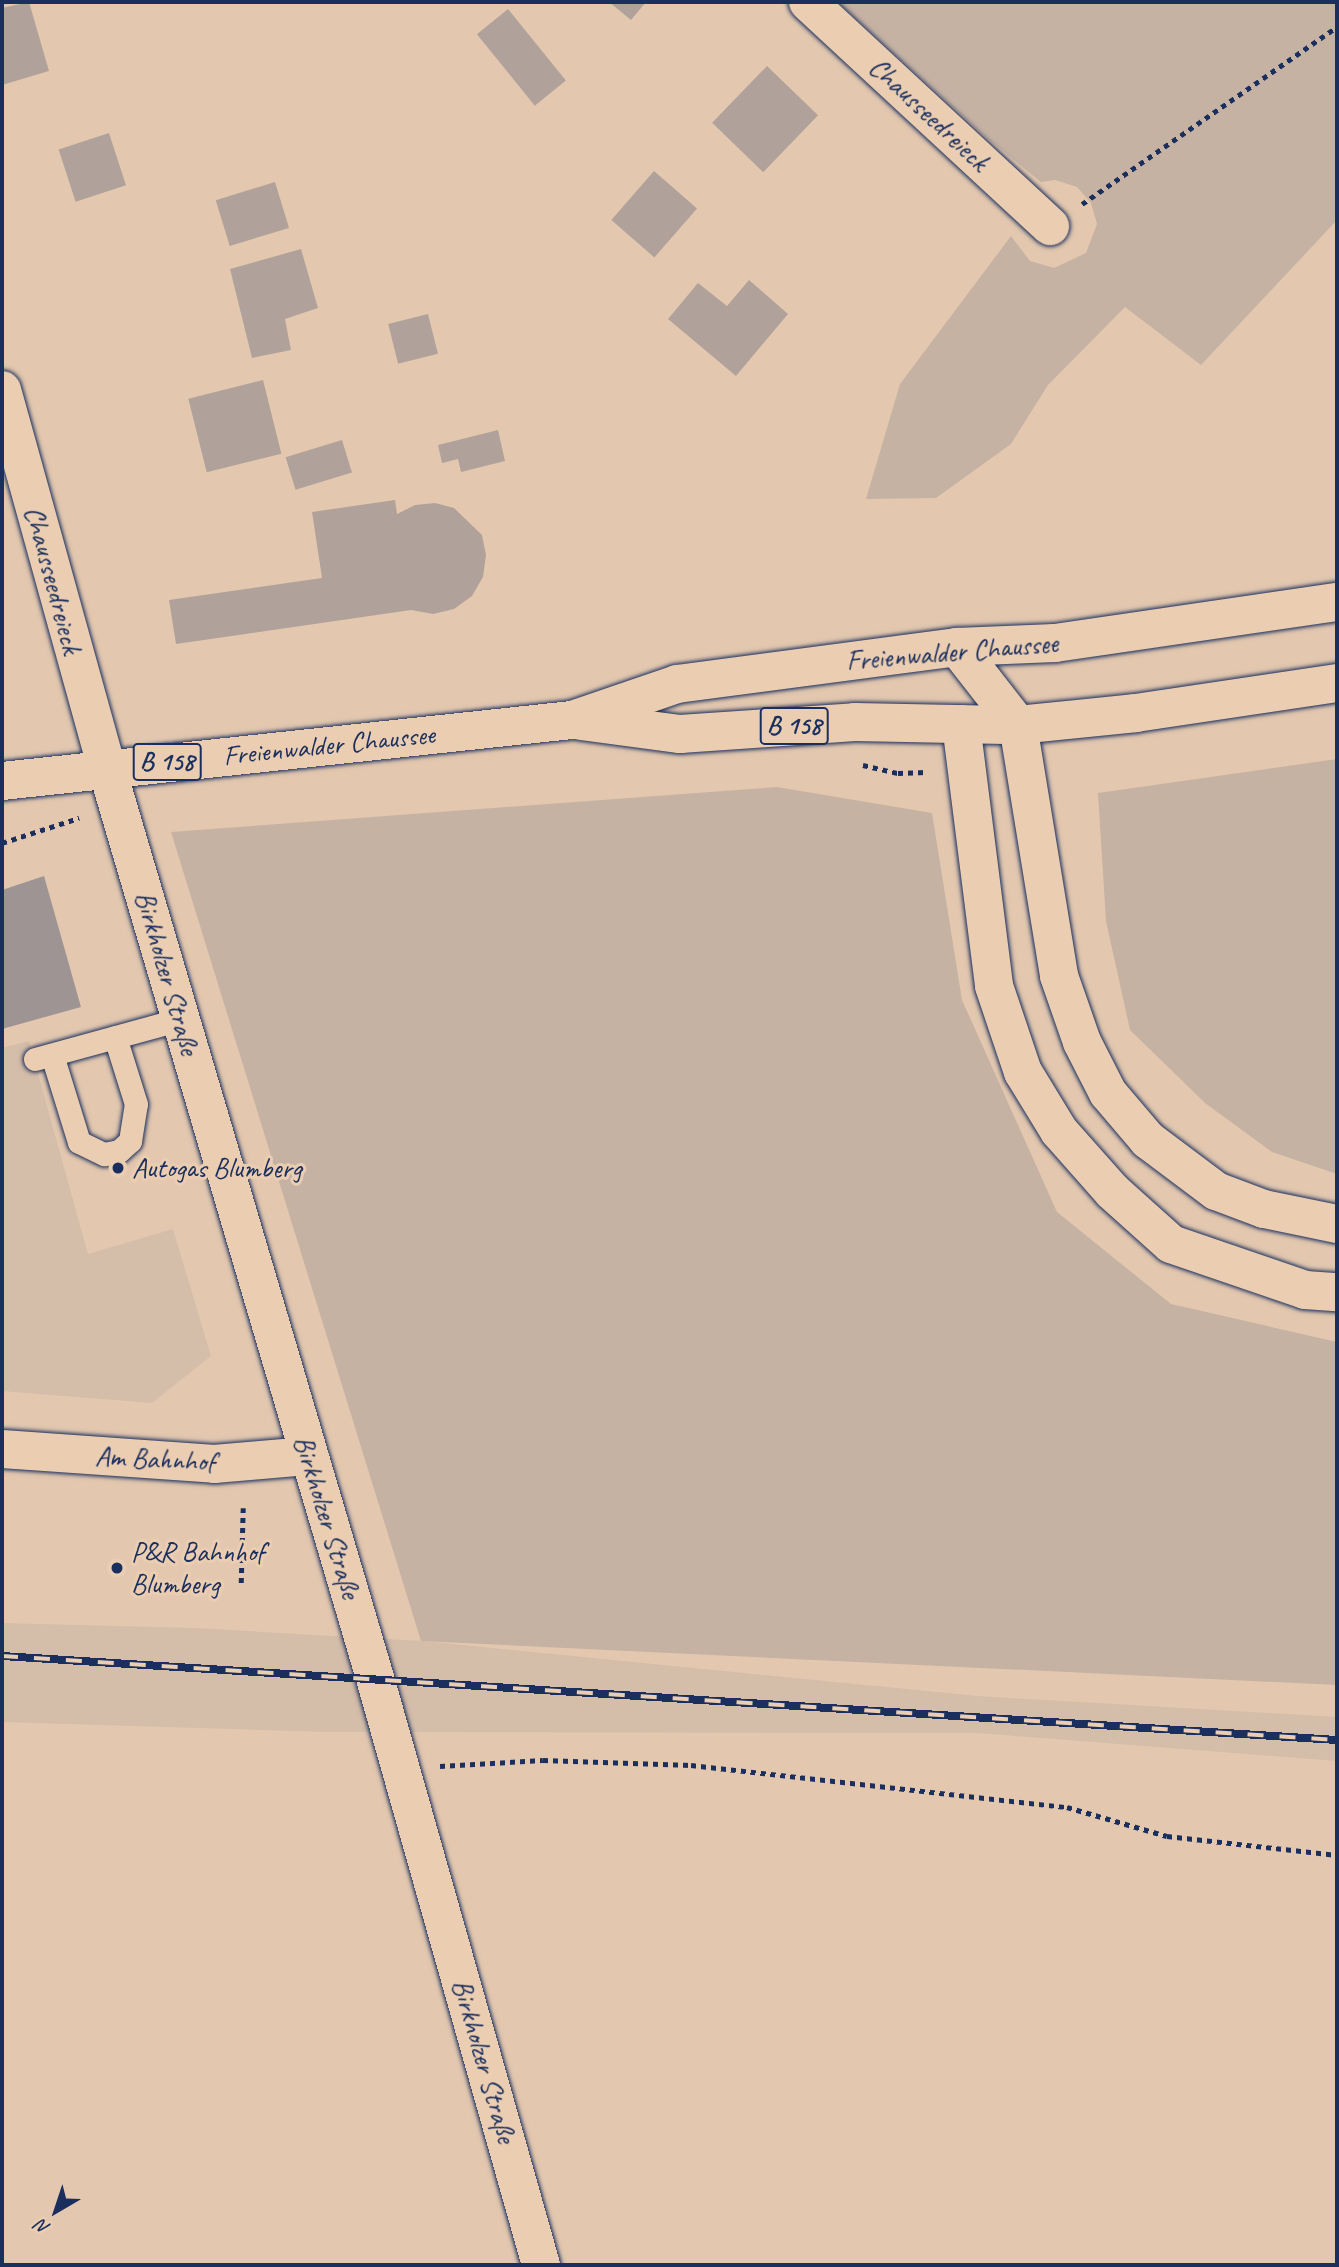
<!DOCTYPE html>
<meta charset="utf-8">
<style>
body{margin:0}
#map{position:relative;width:1339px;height:2267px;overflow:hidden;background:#e3c8af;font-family:Caveat,sans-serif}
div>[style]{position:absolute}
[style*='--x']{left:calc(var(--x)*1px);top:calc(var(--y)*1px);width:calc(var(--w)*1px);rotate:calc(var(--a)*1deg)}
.built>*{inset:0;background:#d4bda9}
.green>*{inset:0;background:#c5b2a3}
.water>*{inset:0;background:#9f9494}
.building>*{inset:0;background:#b0a29a;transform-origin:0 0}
.path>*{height:4.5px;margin-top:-2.25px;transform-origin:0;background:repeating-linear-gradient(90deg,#1b2f5e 0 5px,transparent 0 10px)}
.roads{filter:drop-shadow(0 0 2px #1b2f5e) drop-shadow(0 0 2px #1b2f5e)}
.lane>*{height:23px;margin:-11.5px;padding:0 11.5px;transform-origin:11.5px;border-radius:11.5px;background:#ebceb2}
.street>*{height:38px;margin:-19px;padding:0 19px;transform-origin:19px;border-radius:19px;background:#ebceb2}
.secondary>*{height:38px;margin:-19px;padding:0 19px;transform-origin:19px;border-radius:19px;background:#ebceb2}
.primary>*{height:38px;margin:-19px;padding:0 19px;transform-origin:19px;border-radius:19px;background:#ebceb2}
.highway>*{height:38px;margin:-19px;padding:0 19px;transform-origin:19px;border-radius:19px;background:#ebceb2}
.rail>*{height:8px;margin-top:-4px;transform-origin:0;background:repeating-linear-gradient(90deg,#ebceb2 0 16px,#1b2f5e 0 32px);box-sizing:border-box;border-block:2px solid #1b2f5e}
.dots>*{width:19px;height:19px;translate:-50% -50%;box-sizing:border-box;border:4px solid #ebceb2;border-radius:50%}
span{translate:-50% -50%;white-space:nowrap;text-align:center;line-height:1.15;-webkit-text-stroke:6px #ebceb2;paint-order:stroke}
.shield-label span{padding:2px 5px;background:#ebceb2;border:2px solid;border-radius:5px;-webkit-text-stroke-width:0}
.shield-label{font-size:26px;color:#1b2f5e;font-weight:700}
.street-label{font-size:28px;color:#1b2f5e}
.poi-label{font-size:28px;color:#1b2f5e}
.left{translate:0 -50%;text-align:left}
.frame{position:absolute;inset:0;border:4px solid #1b2f5e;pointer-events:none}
.north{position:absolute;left:21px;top:2176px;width:70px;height:70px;-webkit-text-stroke:5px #ebceb2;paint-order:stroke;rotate:219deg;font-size:19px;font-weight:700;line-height:28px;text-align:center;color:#1b2f5e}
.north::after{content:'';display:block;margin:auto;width:24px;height:32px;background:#1b2f5e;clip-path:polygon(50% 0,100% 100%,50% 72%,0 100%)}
</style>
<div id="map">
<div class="built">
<div style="clip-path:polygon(29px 1041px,88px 1254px,173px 1229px,211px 1356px,152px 1403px,2px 1391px,2px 1048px)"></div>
<div style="clip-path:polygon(2px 1623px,194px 1628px,422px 1641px,977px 1696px,1337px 1717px,1337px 1761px,977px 1733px,327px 1732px,2px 1722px)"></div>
</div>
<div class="green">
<div style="clip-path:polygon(838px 2px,1337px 2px,1337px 220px,1201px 365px,1125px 307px,1048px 385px,1011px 444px,936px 498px,866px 499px,900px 384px,1011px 236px,1030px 261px,1054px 268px,1086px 253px,1097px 224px,1091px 203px,1077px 187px,1055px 180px,1041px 182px,987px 138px)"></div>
<div style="clip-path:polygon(1337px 759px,1337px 1174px,1272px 1152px,1205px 1103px,1130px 1030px,1106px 921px,1098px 793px)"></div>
<div style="clip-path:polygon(777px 787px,932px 813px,962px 1000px,1057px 1212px,1171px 1304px,1337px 1342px,1337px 1685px,421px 1641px,171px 832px)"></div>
</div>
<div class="water">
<div style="clip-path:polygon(44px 876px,81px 1007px,2px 1029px,2px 890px)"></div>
</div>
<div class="building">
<div style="clip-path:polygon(29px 2px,49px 71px,2px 85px,2px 8px)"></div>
<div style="clip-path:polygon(609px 2px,646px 2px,631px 20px)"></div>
<div style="left:508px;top:9px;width:92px;height:40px;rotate:51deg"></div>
<div style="left:767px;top:66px;width:71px;height:79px;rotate:44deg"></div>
<div style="left:109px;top:133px;width:55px;height:53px;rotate:72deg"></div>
<div style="left:654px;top:171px;width:57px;height:65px;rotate:41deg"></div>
<div style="left:275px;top:182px;width:48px;height:62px;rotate:73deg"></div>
<div style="clip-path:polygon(301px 249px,318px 308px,285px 319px,291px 350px,252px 358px,230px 269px)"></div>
<div style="clip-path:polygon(749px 280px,788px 314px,736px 376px,668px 319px,698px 283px,727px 306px)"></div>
<div style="left:428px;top:314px;width:41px;height:41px;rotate:76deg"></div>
<div style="left:263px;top:380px;width:76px;height:77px;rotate:76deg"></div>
<div style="clip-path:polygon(498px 430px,505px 461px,461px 472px,458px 459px,442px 463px,438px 445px)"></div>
<div style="left:342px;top:440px;width:34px;height:59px;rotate:73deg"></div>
<div style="clip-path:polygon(395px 500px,397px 514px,415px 505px,435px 503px,454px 508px,482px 535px,486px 555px,483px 577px,472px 596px,454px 609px,433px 614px,411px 610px,176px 644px,169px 600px,322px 578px,312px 512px)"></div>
</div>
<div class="path">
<div style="--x:1082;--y:204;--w:310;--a:-34.8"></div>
<div style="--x:863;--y:765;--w:36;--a:13"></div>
<div style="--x:898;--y:773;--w:29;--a:-2"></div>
<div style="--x:2;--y:843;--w:81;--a:-18"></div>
<div style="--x:241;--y:1583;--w:75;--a:-88.5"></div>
<div style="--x:440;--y:1766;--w:103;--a:-3.3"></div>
<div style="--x:543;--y:1760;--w:148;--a:1.9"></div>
<div style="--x:691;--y:1765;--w:378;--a:6.4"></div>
<div style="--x:1067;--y:1807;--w:104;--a:16.2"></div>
<div style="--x:1167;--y:1836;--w:171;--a:6.4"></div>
</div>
<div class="roads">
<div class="lane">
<div style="--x:52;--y:1055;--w:91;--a:72.8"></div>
<div style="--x:79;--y:1142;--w:28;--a:26"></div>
<div style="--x:104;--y:1154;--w:15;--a:-11"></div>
<div style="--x:119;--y:1151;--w:15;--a:-42"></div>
<div style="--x:130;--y:1141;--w:37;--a:-81"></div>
<div style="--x:136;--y:1104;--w:70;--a:-107.4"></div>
<div style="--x:35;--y:1059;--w:151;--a:-15.3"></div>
</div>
<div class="street">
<div style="--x:808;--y:2;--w:330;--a:42.8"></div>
<div style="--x:2;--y:390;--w:393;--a:74.5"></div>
<div style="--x:2;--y:1449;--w:213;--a:4"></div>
<div style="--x:214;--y:1464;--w:94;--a:-4.9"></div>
</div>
<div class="secondary">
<div style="--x:107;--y:769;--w:948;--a:73.57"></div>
<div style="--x:375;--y:1678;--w:610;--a:74.21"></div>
</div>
<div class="primary">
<div style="--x:957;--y:647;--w:99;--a:52"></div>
<div style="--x:581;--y:721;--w:100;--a:7.5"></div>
<div style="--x:680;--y:734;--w:175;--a:-3.9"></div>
<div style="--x:855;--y:722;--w:163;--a:1.1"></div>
<div style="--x:1018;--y:725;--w:119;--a:-5.8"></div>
<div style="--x:1136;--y:713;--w:203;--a:-8.5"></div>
<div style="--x:2;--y:781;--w:573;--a:-6.11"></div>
<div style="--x:572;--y:720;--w:111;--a:-18.9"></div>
<div style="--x:677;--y:684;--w:282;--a:-7.5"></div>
<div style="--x:957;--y:647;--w:98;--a:-2.3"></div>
<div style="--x:1055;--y:643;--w:285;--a:-8.3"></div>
</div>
<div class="highway">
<div style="--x:961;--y:724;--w:264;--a:82.8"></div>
<div style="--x:994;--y:986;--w:91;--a:71.4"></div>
<div style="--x:1023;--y:1072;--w:69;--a:58.6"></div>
<div style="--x:1059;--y:1131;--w:80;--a:48.5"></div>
<div style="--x:1112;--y:1191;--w:79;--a:41.9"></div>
<div style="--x:1171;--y:1244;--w:142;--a:18.9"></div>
<div style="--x:1305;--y:1290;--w:32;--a:4"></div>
<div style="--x:1018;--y:725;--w:254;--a:80.7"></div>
<div style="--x:1059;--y:976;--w:70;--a:70.8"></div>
<div style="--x:1082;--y:1042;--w:57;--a:63"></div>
<div style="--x:1108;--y:1093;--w:62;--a:49.6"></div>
<div style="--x:1148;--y:1140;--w:85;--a:36.9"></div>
<div style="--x:1216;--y:1191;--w:51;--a:20.6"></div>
<div style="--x:1264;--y:1209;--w:75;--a:11.6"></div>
</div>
</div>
<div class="rail">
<div style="--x:2;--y:1656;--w:1338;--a:3.6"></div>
</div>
<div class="dots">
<div style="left:118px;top:1168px;background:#1b2f5e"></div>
<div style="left:117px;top:1568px;background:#1b2f5e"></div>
</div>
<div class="shield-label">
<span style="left:794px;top:726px">B 158</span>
<span style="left:167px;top:762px">B 158</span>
</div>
<div class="street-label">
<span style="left:929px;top:114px;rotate:43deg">Chausseedreieck</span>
<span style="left:53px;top:580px;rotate:75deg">Chausseedreieck</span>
<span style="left:952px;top:652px;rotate:-5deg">Freienwalder Chaussee</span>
<span style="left:329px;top:745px;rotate:-6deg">Freienwalder Chaussee</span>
<span style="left:167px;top:973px;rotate:74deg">Birkholzer Straße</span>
<span style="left:155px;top:1459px;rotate:3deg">Am Bahnhof</span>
<span style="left:327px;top:1517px;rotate:73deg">Birkholzer Straße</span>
<span style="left:484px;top:2061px;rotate:74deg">Birkholzer Straße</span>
</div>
<div class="poi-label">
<span class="left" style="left:132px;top:1168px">Autogas Blumberg</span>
<span class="left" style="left:131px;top:1568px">P&amp;R Bahnhof<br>Blumberg</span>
</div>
<div class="frame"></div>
<div class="north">N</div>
</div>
